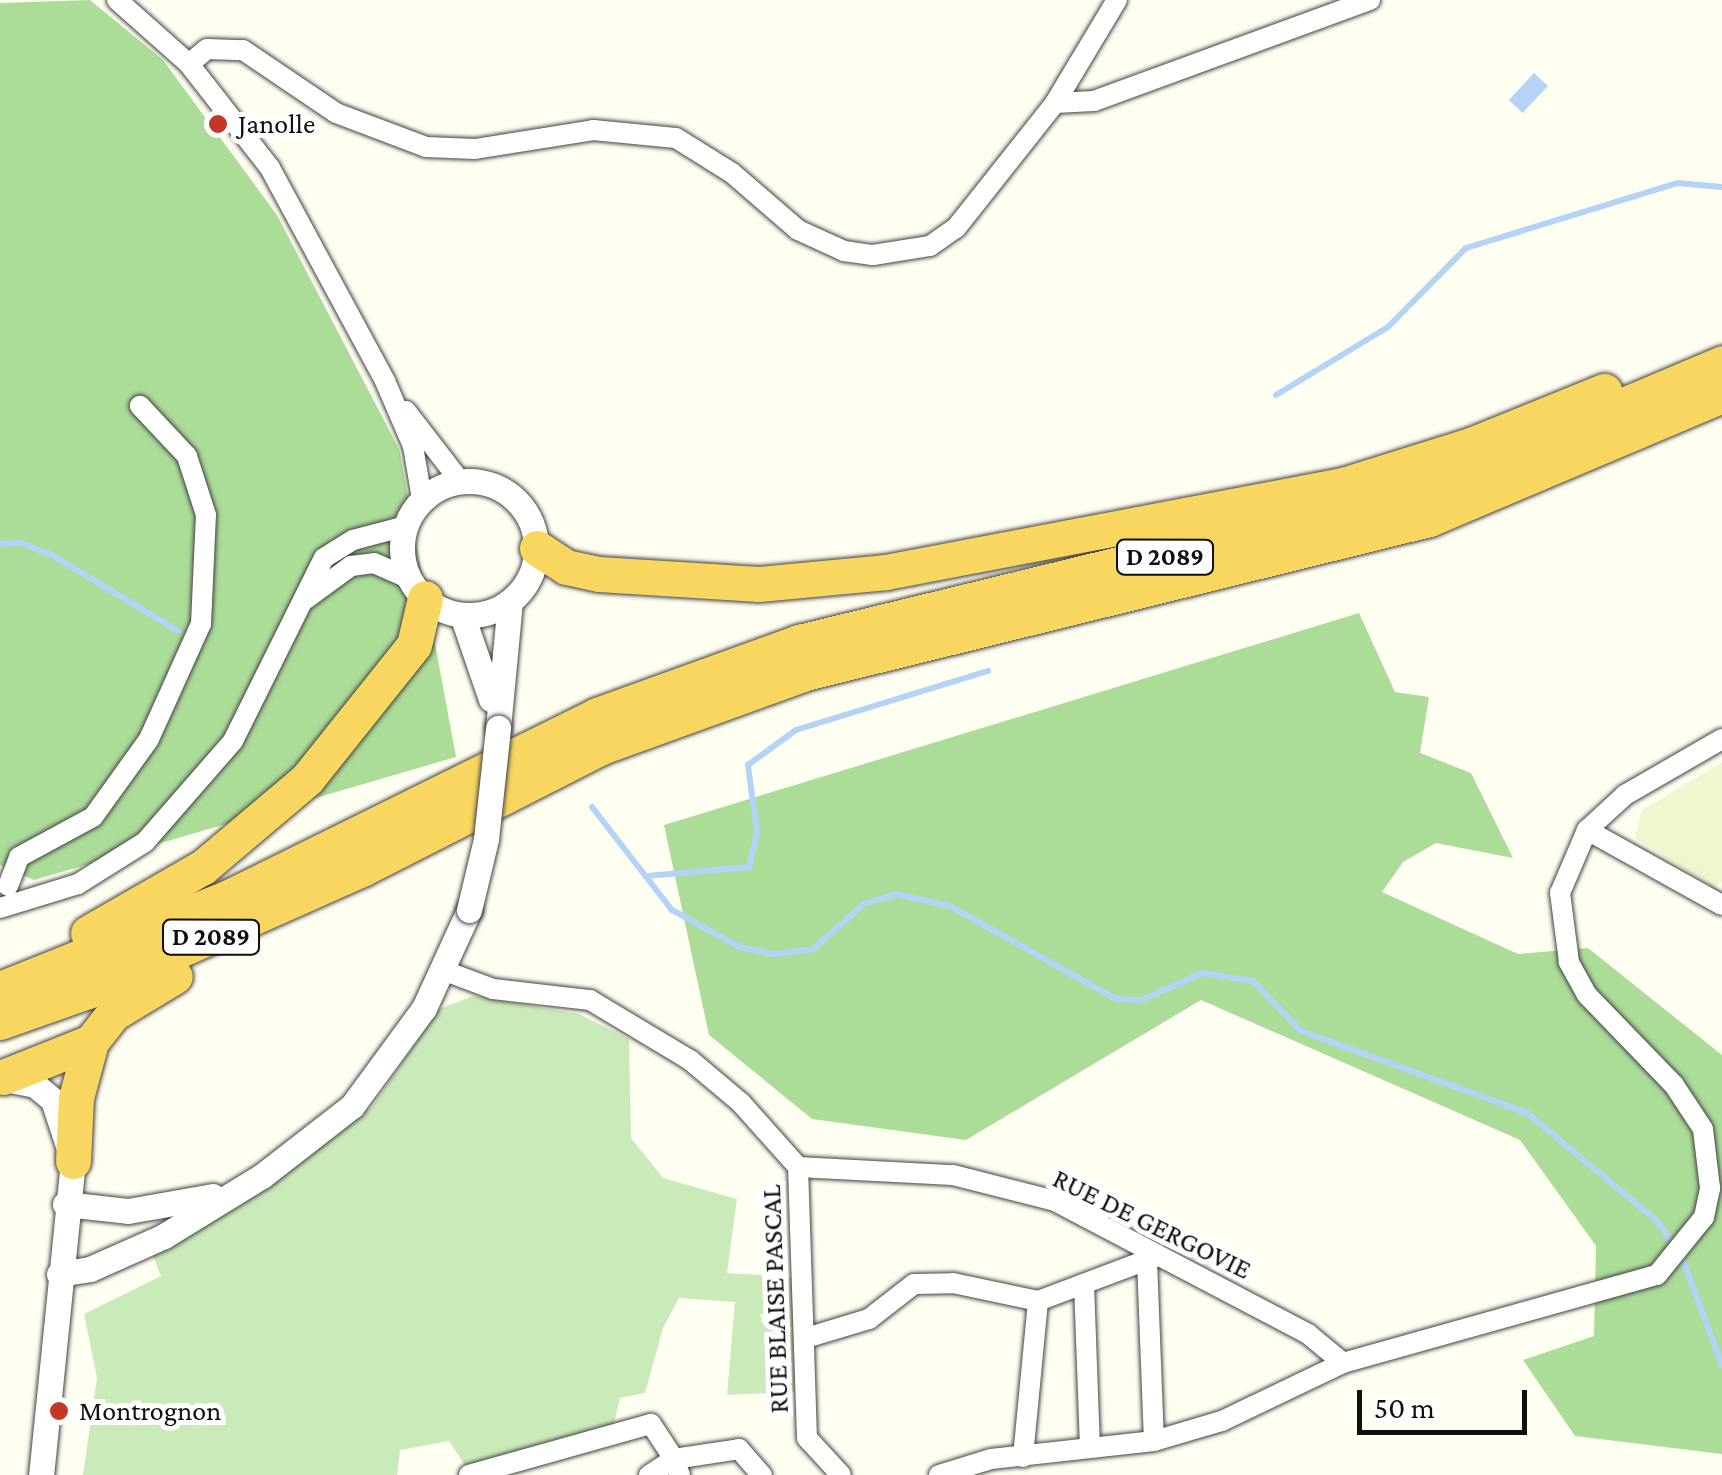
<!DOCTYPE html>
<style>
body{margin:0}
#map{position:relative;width:1722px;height:1475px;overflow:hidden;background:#fffff1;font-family:"Crimson Pro",serif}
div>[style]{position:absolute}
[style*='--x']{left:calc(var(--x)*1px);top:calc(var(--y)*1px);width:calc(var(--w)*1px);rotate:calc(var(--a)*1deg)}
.farmland>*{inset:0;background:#f2f6d0}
.green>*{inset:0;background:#caebb9}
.forest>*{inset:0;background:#abdc98}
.water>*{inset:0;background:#b5d3f7;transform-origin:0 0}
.stream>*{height:6px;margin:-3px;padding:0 3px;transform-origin:3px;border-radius:3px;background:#b5d3f7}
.roads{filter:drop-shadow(0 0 2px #424242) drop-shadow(0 0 2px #424242)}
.minor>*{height:20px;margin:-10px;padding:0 10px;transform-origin:10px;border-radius:10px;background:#fff}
.tertiary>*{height:25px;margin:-12.5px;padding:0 12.5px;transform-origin:12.5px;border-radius:12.5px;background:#fff}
.tertiary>.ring{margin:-12.5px;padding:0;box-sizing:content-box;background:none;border:25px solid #fff;border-radius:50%}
.trunk>*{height:35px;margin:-17.5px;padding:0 17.5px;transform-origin:17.5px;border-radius:17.5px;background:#f8d65f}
.bridges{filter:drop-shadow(0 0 2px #424242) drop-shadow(0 0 2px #424242)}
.tertiary-bridge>*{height:25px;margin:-12.5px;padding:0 12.5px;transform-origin:12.5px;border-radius:12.5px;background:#fff}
.dots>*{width:28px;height:28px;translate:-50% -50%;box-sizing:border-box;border:5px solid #fff;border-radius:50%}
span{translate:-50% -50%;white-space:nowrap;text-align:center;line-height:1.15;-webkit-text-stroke:10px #fff;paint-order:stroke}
.shield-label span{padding:2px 8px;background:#fff;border:2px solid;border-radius:8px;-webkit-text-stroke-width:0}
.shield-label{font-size:25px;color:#0f0f0f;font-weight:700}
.poi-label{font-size:28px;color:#0f0f0f}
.left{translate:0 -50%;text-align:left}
.street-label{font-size:28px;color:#0f0f0f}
.scale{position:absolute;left:1357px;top:1390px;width:170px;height:45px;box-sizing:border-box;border:5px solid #0f0f0f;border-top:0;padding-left:12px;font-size:30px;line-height:35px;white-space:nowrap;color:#0f0f0f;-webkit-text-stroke:8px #fff;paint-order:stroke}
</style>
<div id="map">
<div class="farmland">
<div style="clip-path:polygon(1722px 762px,1722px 882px,1713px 887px,1635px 838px,1642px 810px)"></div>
</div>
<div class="green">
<div style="clip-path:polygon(473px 996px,579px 1014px,629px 1039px,631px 1138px,663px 1178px,737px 1199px,727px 1273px,794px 1277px,795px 1392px,727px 1395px,735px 1302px,679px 1298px,663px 1328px,645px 1393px,620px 1398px,614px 1424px,467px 1468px,449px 1441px,400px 1450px,397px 1475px,83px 1475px,97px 1378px,84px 1314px,161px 1276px,151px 1251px,273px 1182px,372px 1107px,439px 1009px)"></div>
</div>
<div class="forest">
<div style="clip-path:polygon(90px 0,163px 60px,277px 215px,399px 449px,456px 757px,34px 880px,0 865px,0 3px)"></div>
<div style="clip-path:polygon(1359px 613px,1395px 692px,1429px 697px,1420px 753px,1471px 773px,1513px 858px,1436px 843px,1403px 862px,1382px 892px,1518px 954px,1588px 948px,1722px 1055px,1722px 1454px,1575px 1436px,1523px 1360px,1594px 1336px,1596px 1246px,1520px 1140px,1201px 1000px,966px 1140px,812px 1119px,709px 1035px,664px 825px)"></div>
</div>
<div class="water">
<div style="left:1534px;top:73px;width:19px;height:37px;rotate:43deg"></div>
</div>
<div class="stream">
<div style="--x:1276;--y:395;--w:131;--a:-31.3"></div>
<div style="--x:1388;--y:327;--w:111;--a:-45.4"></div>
<div style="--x:1466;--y:248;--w:221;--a:-17.1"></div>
<div style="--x:1677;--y:183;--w:45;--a:5.1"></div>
<div style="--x:0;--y:544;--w:22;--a:-3"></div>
<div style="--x:22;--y:543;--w:32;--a:22"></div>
<div style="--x:52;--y:555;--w:147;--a:31.1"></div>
<div style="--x:592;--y:807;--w:130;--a:52.2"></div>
<div style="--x:672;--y:910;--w:77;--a:28.6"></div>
<div style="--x:740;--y:947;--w:35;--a:12"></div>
<div style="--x:774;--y:954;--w:39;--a:-7"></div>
<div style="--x:813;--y:949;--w:68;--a:-41.4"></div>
<div style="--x:864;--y:904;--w:34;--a:-17"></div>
<div style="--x:896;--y:894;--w:55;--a:12.5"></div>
<div style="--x:950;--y:906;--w:190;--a:29.3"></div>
<div style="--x:1116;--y:999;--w:26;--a:2"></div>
<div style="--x:1142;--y:1000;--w:66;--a:-24.2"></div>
<div style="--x:1202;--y:973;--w:52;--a:8.9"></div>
<div style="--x:1253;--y:981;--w:69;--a:46.2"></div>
<div style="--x:1301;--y:1031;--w:240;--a:19.9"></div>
<div style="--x:1527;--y:1113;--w:169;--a:39.7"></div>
<div style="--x:1657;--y:1221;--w:29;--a:55"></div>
<div style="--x:647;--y:876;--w:102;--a:-5"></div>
<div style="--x:749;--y:867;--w:36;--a:-77"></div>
<div style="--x:757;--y:832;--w:68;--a:-97.7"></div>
<div style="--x:748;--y:765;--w:59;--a:-36.1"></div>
<div style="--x:796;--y:730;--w:201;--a:-17.1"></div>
<div style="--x:1681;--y:1255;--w:117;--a:69.6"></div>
</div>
<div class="roads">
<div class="minor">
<div style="--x:117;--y:0;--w:96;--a:41.6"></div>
<div style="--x:189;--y:64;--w:132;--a:52.1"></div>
<div style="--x:270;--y:168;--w:242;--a:61.6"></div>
<div style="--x:385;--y:381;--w:71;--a:66.7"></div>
<div style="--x:413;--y:446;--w:54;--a:80.4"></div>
<div style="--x:189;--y:64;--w:23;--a:-40"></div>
<div style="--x:207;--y:49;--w:36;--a:2"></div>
<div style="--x:243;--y:50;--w:112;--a:34.1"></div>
<div style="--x:336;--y:113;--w:96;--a:20.7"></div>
<div style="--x:426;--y:147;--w:49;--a:2.3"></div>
<div style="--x:475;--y:149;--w:120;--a:-9.1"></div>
<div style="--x:593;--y:130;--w:83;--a:5.5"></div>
<div style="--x:676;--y:138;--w:66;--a:32"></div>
<div style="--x:732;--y:173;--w:87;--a:40.8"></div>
<div style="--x:798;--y:230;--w:51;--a:24.5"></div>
<div style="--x:844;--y:251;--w:29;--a:8"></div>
<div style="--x:873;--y:255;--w:58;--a:-9"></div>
<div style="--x:930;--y:246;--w:32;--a:-35"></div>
<div style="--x:956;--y:228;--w:159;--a:-51.6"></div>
<div style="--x:1055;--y:103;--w:39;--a:-3"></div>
<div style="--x:1094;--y:101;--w:294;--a:-20.1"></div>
<div style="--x:1055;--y:103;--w:120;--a:-59"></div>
<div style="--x:406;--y:411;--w:88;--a:52.4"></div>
<div style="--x:306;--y:599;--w:56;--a:-36.3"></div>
<div style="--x:351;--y:566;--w:23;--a:-7"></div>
<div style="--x:374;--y:563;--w:39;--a:24"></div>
<div style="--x:1587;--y:830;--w:154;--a:29.1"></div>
<div style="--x:8;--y:886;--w:31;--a:-69"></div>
<div style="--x:19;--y:857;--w:84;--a:-28.4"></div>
<div style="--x:93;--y:817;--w:96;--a:-54.3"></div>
<div style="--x:149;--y:739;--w:126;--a:-65.7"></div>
<div style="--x:201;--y:624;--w:109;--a:-87.4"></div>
<div style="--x:206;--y:515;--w:62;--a:-107.9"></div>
<div style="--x:187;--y:456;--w:69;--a:-133.2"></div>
<div style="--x:0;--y:908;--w:82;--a:-17.1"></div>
<div style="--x:78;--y:884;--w:79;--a:-32.1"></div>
<div style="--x:145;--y:842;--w:134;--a:-48.9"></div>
<div style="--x:233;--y:741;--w:204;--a:-63.6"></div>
<div style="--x:324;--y:558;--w:34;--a:-32"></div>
<div style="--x:353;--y:540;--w:55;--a:-14.8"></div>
<div style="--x:445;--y:971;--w:51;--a:20.6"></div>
<div style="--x:493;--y:989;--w:98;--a:6.5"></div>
<div style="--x:590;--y:1000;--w:117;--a:31"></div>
<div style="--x:690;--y:1060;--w:67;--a:40.1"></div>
<div style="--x:741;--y:1103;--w:86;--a:48.3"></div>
<div style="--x:798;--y:1167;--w:155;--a:3"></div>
<div style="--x:953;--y:1175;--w:105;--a:14.3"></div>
<div style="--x:1055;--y:1201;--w:286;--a:27.7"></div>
<div style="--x:1308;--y:1334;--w:45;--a:39.6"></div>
<div style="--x:798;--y:1167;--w:271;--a:88.1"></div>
<div style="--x:807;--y:1438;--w:50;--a:47.4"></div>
<div style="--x:1147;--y:1260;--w:181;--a:87.8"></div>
<div style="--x:1084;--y:1284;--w:164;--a:87.9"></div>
<div style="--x:806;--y:1338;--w:66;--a:-16.8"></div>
<div style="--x:869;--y:1319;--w:57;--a:-37.9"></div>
<div style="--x:914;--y:1284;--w:39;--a:-1"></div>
<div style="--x:953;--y:1283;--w:87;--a:12"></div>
<div style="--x:1038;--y:1301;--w:128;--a:-20.6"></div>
<div style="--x:1023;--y:1457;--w:157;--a:-84.5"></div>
<div style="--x:469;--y:1475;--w:189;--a:-15.7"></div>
<div style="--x:651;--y:1424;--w:42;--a:56.7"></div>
<div style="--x:674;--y:1459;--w:30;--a:147"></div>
<div style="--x:680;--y:1475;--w:17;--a:-111"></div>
<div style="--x:674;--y:1459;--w:66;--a:-8.7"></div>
<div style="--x:739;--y:1449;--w:35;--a:49"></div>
<div style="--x:939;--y:1475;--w:54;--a:-17.1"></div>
<div style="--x:991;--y:1459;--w:164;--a:-6.3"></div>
<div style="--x:1154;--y:1441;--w:71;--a:-16.4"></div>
<div style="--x:1222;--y:1421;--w:134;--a:-25.6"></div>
<div style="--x:1343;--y:1363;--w:326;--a:-15.7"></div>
<div style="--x:1657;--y:1275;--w:75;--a:-51"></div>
<div style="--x:1704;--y:1217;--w:30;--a:-78"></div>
<div style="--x:1710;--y:1188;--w:59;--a:-96.8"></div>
<div style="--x:1703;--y:1129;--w:53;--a:-123.4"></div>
<div style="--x:1674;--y:1085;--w:125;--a:-134"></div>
<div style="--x:1587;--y:995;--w:38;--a:-119"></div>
<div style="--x:1569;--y:962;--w:70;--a:-97.4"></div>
<div style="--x:1560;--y:893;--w:69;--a:-66.8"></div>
<div style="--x:1587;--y:830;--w:52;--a:-42.6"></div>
<div style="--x:1625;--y:795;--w:112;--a:-30"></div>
</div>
<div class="tertiary">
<div class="ring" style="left:402px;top:481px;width:109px;height:109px"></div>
<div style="--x:462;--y:615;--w:89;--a:71"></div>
<div style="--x:498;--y:728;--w:127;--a:-84.6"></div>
<div style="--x:0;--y:1078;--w:36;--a:11"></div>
<div style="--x:35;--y:1085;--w:23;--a:40"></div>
<div style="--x:53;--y:1100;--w:64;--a:71.8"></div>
<div style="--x:73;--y:1161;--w:316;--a:95.8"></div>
<div style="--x:65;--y:1204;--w:63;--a:6.3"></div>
<div style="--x:128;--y:1211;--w:86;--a:-10"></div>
<div style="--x:59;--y:1274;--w:31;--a:-9"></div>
<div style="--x:90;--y:1269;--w:81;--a:-24"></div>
<div style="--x:164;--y:1236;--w:115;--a:-31.5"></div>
<div style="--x:262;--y:1176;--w:114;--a:-37.9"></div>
<div style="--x:352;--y:1106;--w:122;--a:-53.7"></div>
<div style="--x:424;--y:1008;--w:108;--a:-65.3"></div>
</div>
<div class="trunk">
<div style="--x:537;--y:548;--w:35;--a:33"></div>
<div style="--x:566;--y:567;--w:34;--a:12"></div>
<div style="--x:599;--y:574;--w:160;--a:3.6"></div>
<div style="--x:759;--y:584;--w:128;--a:-5.4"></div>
<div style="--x:886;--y:572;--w:465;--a:-10.8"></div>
<div style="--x:1343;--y:485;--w:134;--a:-17.4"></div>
<div style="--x:1471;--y:445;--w:144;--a:-22.1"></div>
<div style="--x:88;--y:933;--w:133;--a:-29.9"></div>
<div style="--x:203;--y:867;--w:136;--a:-40.2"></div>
<div style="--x:307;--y:779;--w:171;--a:-51.4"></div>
<div style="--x:414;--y:645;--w:48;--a:-76.8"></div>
<div style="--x:0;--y:989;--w:247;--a:-21.9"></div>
<div style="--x:229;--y:897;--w:411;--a:-26.3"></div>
<div style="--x:597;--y:715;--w:215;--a:-19.9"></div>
<div style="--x:799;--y:642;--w:641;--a:-13.71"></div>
<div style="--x:1422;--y:490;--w:326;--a:-22.9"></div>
<div style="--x:0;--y:1022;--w:93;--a:-19.4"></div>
<div style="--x:88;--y:991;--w:300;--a:-24"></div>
<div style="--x:362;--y:869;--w:268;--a:-27"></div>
<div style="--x:601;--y:747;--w:217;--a:-19.9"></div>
<div style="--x:805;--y:673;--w:643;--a:-13.86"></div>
<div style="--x:1429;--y:519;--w:318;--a:-22.9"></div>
<div style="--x:3;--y:1077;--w:95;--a:-21.7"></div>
<div style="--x:73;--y:1161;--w:63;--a:-87.3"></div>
<div style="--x:76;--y:1098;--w:58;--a:-75"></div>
<div style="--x:91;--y:1042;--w:37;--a:-52"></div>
<div style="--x:114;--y:1013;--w:71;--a:-31.2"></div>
</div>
</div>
<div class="bridges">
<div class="tertiary-bridge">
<div style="--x:469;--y:910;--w:73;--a:-76.5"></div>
<div style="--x:486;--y:839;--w:112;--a:-83.8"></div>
</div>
</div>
<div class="dots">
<div style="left:218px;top:124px;background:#c23824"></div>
<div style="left:59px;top:1411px;background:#c23824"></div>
</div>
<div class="shield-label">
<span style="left:1165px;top:557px">D 2089</span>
<span style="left:211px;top:937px">D 2089</span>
</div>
<div class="poi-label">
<span class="left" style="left:238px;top:124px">Janolle</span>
<span class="left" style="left:79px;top:1411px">Montrognon</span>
</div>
<div class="street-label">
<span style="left:1152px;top:1224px;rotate:26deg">RUE DE GERGOVIE</span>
<span style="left:775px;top:1299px;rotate:-92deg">RUE BLAISE PASCAL</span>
</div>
<div class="scale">50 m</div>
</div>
